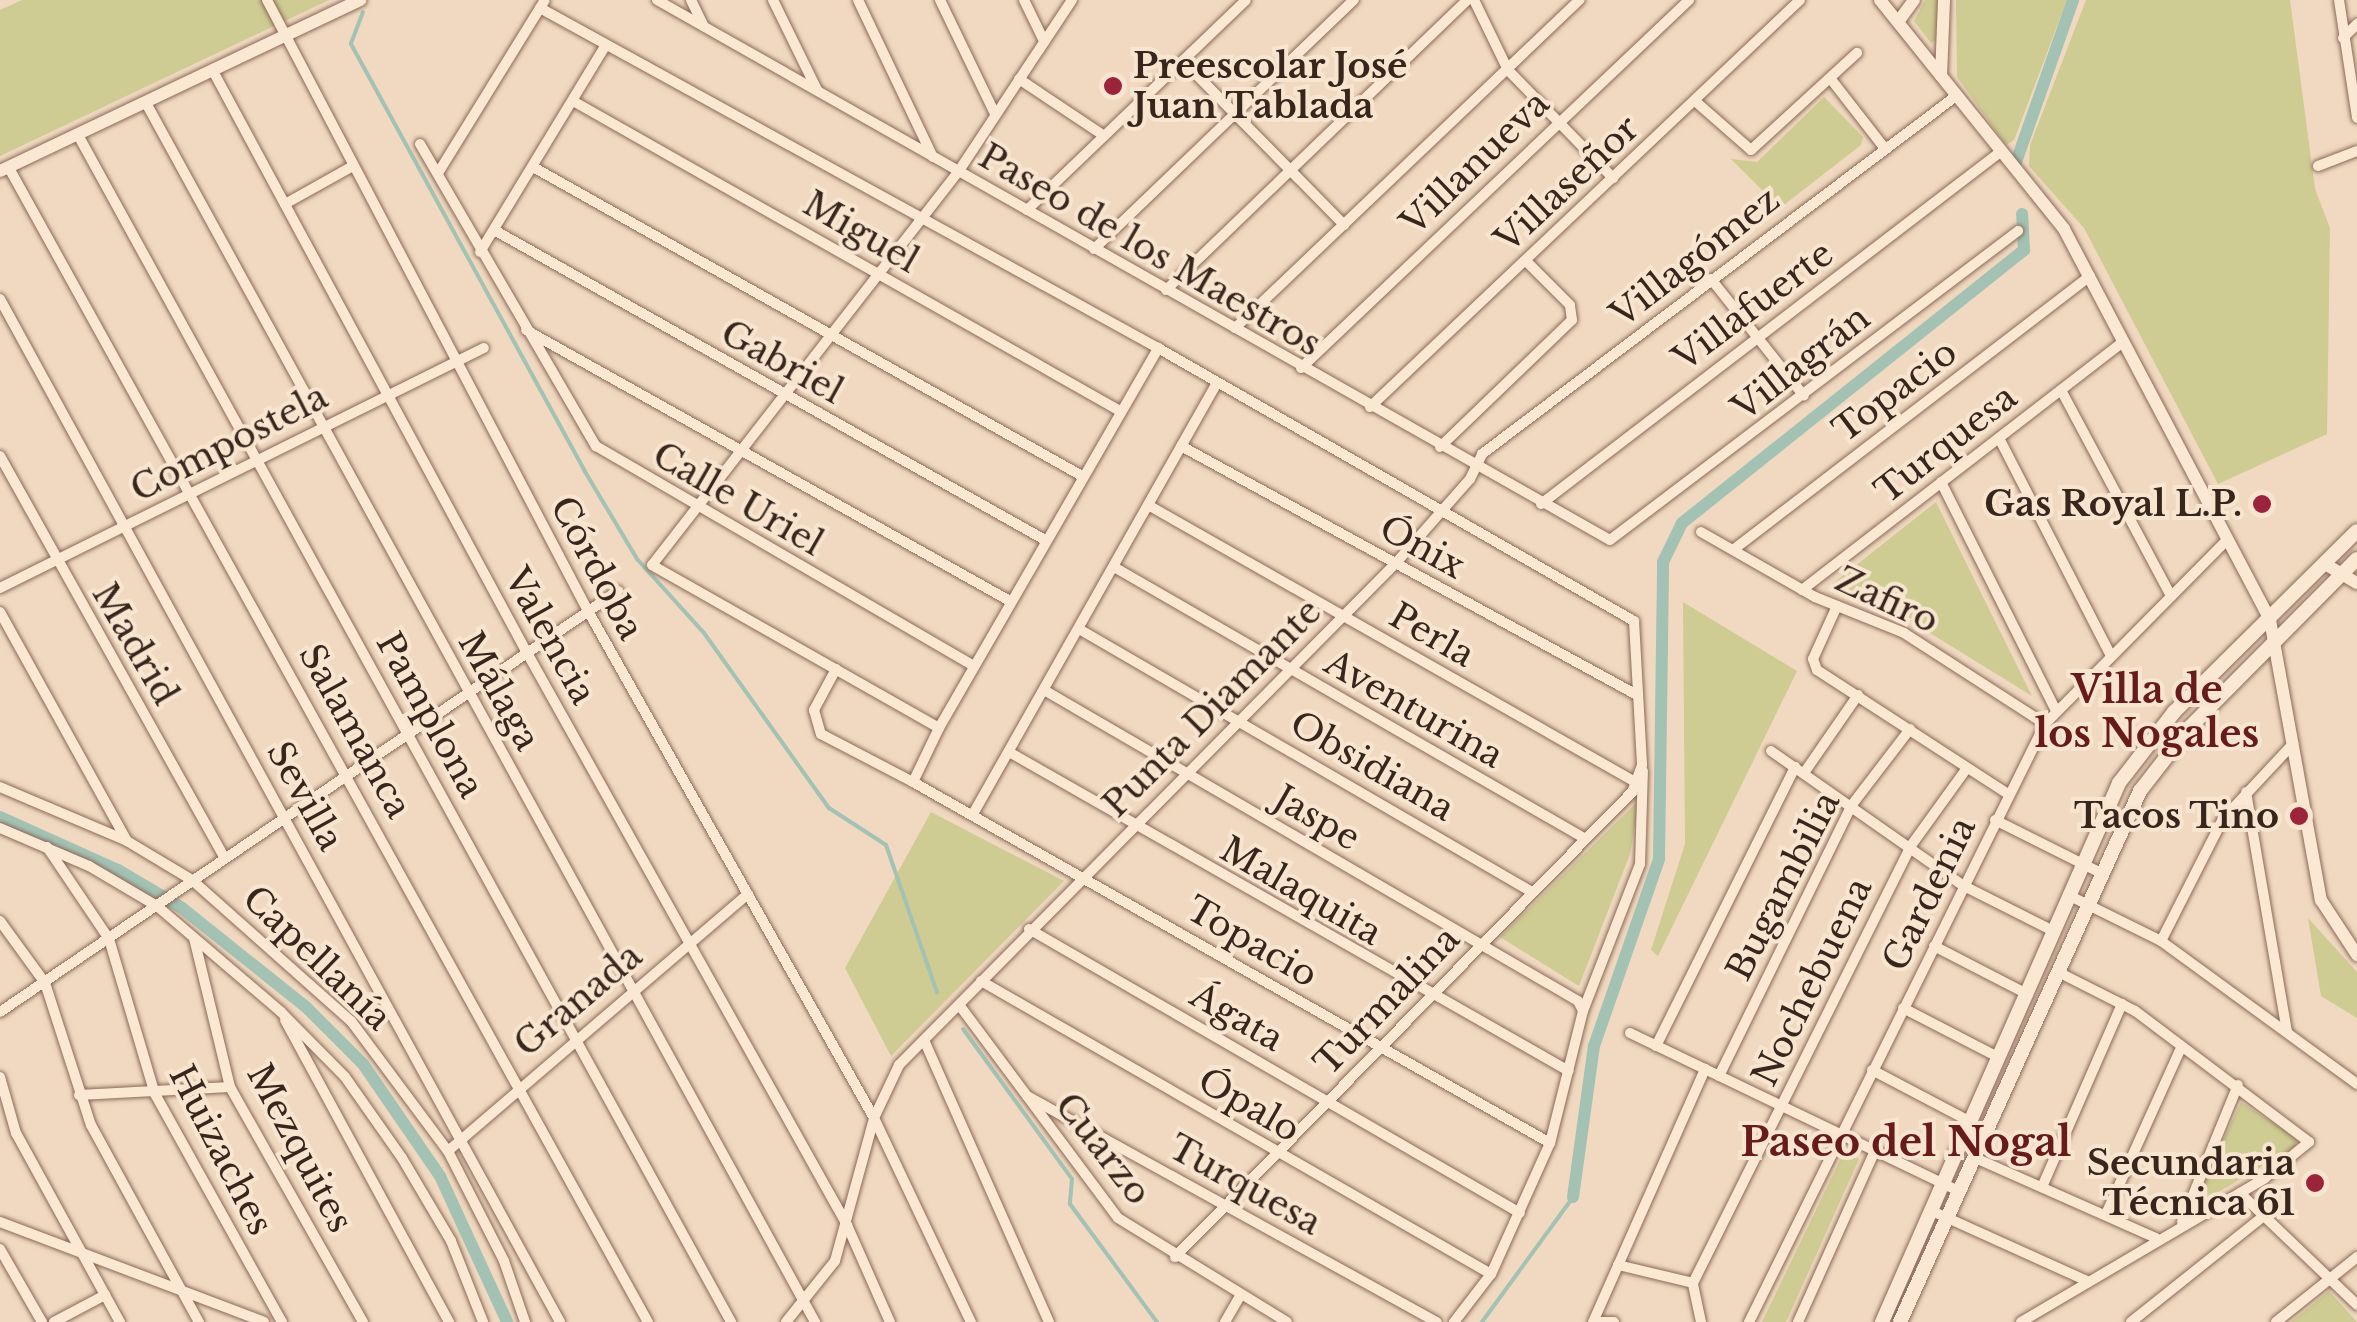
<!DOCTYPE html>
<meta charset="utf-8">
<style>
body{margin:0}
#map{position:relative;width:2357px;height:1322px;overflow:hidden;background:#f0d9c0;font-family:"Libre Baskerville",serif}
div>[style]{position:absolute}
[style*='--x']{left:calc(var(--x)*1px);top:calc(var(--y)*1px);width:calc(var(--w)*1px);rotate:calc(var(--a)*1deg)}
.green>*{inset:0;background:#cecb93}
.stream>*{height:4px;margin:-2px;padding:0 2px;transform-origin:2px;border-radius:2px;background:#a3c2b3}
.canal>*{height:12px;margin:-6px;padding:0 6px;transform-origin:6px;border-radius:6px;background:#a3c2b3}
.roads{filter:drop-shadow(0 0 2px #8a6957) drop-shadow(0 0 2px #8a6957)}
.minor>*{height:10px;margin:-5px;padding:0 5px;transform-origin:5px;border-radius:5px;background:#fae8d3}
.tertiary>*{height:12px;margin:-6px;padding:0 6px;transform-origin:6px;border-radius:6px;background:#fae8d3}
.secondary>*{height:14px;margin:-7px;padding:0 7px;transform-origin:7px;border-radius:7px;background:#fae8d3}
.dots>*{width:28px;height:28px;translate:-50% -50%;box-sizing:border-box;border:5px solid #f7e5d0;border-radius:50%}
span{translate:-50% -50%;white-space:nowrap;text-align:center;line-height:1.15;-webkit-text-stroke:8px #f7e5d0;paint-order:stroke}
.poi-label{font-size:35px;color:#38251c;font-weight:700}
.left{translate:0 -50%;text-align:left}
.right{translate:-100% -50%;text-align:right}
.street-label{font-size:35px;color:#38251c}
.neighbourhood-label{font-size:38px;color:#671c1a;font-weight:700}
.quarter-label{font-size:40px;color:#671c1a;font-weight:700}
</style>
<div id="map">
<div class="green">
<div style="clip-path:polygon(22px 0,329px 0,0 156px,0 10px)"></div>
<div style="clip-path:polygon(1925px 0,1939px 0,1938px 39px,1931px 43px,1914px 21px)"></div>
<div style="clip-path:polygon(1956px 0,2067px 0,2014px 140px,2006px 145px,1957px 77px)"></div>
<div style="clip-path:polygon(2086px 0,2290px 0,2315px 189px,2330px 228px,2327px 434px,2218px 484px,2084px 228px,2029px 166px,2030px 145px)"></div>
<div style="clip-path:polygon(1824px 97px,1863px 137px,1861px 145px,1780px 208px,1731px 159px,1757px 162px)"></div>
<div style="clip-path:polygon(1936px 502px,2032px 696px,1878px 601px,1831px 585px)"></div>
<div style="clip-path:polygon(1683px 602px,1797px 671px,1658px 956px,1651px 950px,1685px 844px)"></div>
<div style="clip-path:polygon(1639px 800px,1630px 854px,1579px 986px,1500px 937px)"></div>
<div style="clip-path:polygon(931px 812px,1064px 881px,891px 1056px,845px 968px)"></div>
<div style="clip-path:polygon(2308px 918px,2357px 972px,2357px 1018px,2321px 996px)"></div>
<div style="clip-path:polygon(2241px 1102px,2296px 1138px,2296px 1146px,2205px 1200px,2201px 1187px)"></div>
<div style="clip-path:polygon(1844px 1152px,1859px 1159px,1786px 1322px,1762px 1322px)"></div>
<div style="clip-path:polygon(2329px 1291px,2357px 1322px,2291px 1322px)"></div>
</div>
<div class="stream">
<div style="--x:363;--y:12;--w:34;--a:111"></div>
<div style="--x:351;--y:44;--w:486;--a:61.3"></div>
<div style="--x:584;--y:470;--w:104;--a:59.2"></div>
<div style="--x:637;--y:559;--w:100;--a:47.8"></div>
<div style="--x:704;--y:633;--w:215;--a:54.5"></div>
<div style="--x:829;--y:808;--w:68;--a:33"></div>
<div style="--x:886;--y:845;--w:156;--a:70.9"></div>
<div style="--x:963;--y:1029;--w:185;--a:54"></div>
<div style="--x:1072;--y:1179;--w:25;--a:95"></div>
<div style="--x:1070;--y:1204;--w:147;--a:53.6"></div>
<div style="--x:1482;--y:1322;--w:155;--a:-53.9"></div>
</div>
<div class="canal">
<div style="--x:2015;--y:165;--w:175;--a:-70.6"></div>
<div style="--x:0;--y:817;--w:129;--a:24.2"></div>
<div style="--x:118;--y:870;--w:74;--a:30.7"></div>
<div style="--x:182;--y:908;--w:159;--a:38.6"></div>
<div style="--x:306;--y:1007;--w:81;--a:45"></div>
<div style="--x:363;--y:1064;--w:136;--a:55.5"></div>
<div style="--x:440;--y:1176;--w:161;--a:65.3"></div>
<div style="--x:1573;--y:1197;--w:152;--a:-82.1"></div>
<div style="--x:1594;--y:1046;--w:198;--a:-70.8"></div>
<div style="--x:1659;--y:859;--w:297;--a:-89.2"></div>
<div style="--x:1663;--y:562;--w:43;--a:-64"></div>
<div style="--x:1682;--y:523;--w:438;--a:-38.6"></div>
<div style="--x:2024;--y:250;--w:36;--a:-93"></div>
</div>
<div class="roads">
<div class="minor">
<div style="--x:267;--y:0;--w:690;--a:62.28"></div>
<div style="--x:588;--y:611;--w:582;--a:60.57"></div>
<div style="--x:874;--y:1118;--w:226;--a:64.6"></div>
<div style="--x:657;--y:0;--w:1095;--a:29.54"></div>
<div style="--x:1610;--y:540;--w:512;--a:-37.14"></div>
<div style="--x:691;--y:0;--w:28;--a:64"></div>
<div style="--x:773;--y:0;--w:100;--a:63.9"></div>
<div style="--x:858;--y:0;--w:174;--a:64.5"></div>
<div style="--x:940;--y:0;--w:127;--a:64.2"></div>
<div style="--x:1024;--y:0;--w:46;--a:64"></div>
<div style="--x:1072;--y:0;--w:206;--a:123.5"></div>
<div style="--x:958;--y:172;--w:498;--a:127.9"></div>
<div style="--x:652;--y:565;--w:330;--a:29.6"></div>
<div style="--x:939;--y:728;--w:60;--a:115.7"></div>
<div style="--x:913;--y:782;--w:732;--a:29.54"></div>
<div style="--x:1474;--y:0;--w:78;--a:64.1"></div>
<div style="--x:1508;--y:70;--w:151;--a:45.8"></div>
<div style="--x:2339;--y:0;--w:119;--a:81.3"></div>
<div style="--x:540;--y:8;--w:705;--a:28.82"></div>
<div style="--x:1158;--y:348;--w:549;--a:29.84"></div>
<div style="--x:1634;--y:621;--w:144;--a:86.8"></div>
<div style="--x:1642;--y:765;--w:29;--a:110"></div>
<div style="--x:1632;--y:792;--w:652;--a:134.5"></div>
<div style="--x:2343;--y:38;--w:20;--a:-45"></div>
<div style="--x:1183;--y:61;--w:230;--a:45.5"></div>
<div style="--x:213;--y:71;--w:659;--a:61.65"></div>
<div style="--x:526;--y:651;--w:658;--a:60.78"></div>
<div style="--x:847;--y:1225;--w:106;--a:66.1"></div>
<div style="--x:1830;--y:78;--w:86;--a:52.1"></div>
<div style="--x:1019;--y:79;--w:101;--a:33.7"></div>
<div style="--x:573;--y:101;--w:629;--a:29.54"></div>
<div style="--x:1695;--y:101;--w:74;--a:41.2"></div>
<div style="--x:1751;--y:150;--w:144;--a:-42.5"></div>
<div style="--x:146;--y:103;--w:1391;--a:61.24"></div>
<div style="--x:78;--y:135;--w:1355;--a:61.18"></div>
<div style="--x:420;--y:144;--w:350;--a:59.8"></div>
<div style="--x:596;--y:446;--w:435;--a:30.2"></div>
<div style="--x:2318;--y:166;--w:42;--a:-21"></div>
<div style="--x:533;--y:167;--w:630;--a:29.37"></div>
<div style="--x:9;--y:168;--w:1319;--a:61.03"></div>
<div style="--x:438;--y:173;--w:203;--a:-58.3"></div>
<div style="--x:285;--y:204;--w:78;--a:-29.2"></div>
<div style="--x:1027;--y:210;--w:303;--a:-43.8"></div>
<div style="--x:494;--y:230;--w:632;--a:29.36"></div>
<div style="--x:1094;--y:249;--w:360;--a:-43.8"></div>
<div style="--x:480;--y:252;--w:242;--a:-58.7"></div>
<div style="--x:1711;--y:279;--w:149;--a:51.5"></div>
<div style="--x:1166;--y:290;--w:418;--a:-43.9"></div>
<div style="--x:0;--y:299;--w:1166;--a:61.3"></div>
<div style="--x:1235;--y:328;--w:476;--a:-43.6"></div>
<div style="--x:526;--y:330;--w:555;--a:29.25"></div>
<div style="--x:1301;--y:368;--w:535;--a:-43.48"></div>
<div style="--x:2061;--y:390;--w:234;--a:61.9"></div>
<div style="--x:1370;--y:407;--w:592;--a:-43.43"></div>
<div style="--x:1999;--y:438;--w:245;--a:62.8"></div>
<div style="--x:1181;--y:446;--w:520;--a:28.64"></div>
<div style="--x:1440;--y:447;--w:183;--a:-43.9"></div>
<div style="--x:1572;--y:320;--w:15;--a:-98"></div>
<div style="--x:1570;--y:305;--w:62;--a:-135"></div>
<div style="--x:0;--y:456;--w:461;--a:60.8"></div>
<div style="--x:1941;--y:482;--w:256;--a:63.3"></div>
<div style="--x:1541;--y:504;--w:577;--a:-37.47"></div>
<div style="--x:1148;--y:505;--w:562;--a:29.62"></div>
<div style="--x:1701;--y:532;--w:131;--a:29.7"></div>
<div style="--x:1815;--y:597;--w:96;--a:22"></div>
<div style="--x:1904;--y:633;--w:168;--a:32.8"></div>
<div style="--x:1733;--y:550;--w:450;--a:-37.5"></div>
<div style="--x:1114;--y:567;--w:543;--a:29.97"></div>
<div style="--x:0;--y:588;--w:540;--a:-26.38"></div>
<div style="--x:1802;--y:590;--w:406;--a:-37.7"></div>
<div style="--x:1837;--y:606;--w:58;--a:114.4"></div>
<div style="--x:1813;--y:659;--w:12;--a:70"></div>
<div style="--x:1817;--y:670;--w:228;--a:33"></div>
<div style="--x:0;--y:612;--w:262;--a:61"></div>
<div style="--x:1079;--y:629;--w:524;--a:30.14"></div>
<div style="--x:836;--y:669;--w:47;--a:118.2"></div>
<div style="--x:814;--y:710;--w:25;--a:74"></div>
<div style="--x:821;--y:734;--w:104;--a:27.6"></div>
<div style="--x:1044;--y:690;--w:618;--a:30.22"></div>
<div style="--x:1578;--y:1001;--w:11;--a:63"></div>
<div style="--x:1583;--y:1011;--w:136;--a:104"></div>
<div style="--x:1550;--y:1143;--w:144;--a:114.2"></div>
<div style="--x:1491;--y:1274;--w:61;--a:127.6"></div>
<div style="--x:939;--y:728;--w:439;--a:-60"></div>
<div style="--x:1771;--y:751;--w:236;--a:35"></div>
<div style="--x:1964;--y:886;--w:100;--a:26.8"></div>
<div style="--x:1009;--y:752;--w:644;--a:29.67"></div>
<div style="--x:1804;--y:773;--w:95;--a:-55.3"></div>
<div style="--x:0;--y:787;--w:138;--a:23"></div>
<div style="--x:127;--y:841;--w:76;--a:31"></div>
<div style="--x:192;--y:880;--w:213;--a:41.6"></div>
<div style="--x:351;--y:1021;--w:162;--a:53.3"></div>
<div style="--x:448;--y:1151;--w:123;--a:63"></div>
<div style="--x:504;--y:1261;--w:65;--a:71"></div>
<div style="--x:2246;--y:792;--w:243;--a:80.3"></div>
<div style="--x:973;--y:814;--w:495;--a:-60.5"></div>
<div style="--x:1995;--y:820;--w:119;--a:26.6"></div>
<div style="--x:0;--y:828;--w:97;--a:23.1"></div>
<div style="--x:89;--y:866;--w:79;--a:30.5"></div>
<div style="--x:157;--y:906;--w:163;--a:40.5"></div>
<div style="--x:281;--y:1012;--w:91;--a:45.4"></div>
<div style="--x:345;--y:1077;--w:99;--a:54.9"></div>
<div style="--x:402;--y:1158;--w:96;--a:59.4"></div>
<div style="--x:451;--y:1241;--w:87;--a:68.4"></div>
<div style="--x:47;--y:847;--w:111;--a:56"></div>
<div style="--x:109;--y:939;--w:162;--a:73.5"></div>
<div style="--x:155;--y:1094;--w:261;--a:60.9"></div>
<div style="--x:2068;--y:895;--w:104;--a:26.3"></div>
<div style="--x:2161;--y:941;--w:243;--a:36.1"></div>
<div style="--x:0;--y:921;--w:77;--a:54"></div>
<div style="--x:45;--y:983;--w:149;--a:72.1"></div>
<div style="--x:91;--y:1125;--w:225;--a:61.3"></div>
<div style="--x:1029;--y:929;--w:567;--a:30.05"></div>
<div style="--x:194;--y:938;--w:153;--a:76.4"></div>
<div style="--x:230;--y:1087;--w:270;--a:60.5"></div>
<div style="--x:2161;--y:941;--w:137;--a:-63.1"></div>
<div style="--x:2223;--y:819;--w:103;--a:-47"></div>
<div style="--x:1934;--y:946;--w:105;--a:27.3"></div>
<div style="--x:981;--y:981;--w:588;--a:29.88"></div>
<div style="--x:960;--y:1006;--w:264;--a:53.3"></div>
<div style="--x:1118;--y:1218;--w:198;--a:31.6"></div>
<div style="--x:1903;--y:1008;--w:107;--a:27.3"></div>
<div style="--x:1583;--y:1011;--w:158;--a:-68.8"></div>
<div style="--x:1640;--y:864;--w:93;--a:-88.2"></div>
<div style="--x:0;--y:1012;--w:748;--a:-34.26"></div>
<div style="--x:285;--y:1020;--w:344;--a:61.5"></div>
<div style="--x:1630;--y:1033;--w:364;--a:25.7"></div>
<div style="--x:924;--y:1040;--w:308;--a:66.1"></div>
<div style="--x:1656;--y:1046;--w:312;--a:-63.5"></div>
<div style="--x:1872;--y:1070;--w:112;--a:27.7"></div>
<div style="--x:1719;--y:1076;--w:301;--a:-63.9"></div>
<div style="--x:1851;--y:806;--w:97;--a:-52.5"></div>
<div style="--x:0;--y:1077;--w:58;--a:74.1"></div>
<div style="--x:16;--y:1133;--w:216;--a:61.2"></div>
<div style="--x:79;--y:1095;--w:151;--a:-3"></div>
<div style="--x:1027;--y:1096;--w:468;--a:28.9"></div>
<div style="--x:448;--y:1151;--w:395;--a:-40.6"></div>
<div style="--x:1973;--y:1157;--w:200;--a:23.9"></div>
<div style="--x:2042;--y:1187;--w:200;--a:-66.4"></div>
<div style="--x:2240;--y:1193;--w:162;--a:43.7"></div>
<div style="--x:1932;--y:1211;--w:172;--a:24.3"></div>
<div style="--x:2106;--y:1214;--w:184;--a:-65.7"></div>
<div style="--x:0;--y:1222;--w:282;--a:20.7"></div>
<div style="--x:2182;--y:1222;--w:148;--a:-67.8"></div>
<div style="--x:0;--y:1249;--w:84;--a:60.1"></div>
<div style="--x:1618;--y:1265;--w:77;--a:13.5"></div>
<div style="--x:54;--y:1322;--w:58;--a:-27.9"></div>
<div style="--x:786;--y:1322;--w:78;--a:-51.2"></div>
<div style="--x:835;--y:1261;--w:148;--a:-74.7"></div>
<div style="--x:874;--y:1118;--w:59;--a:-64.7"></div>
<div style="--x:899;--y:1065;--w:705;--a:-45.29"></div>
<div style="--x:1395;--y:564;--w:113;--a:-48.6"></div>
<div style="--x:1470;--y:479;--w:28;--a:-64"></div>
<div style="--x:1482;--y:454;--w:594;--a:-37.06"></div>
<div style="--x:1225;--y:1322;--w:30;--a:-60"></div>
<div style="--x:1593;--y:1322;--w:277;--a:-66.1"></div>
<div style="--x:1594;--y:1322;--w:20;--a:0"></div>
<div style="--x:1701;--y:1322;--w:40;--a:-102"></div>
<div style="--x:1693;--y:1283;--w:487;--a:-63.5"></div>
<div style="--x:1910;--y:847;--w:97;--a:-54.2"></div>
<div style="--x:1749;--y:1322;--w:667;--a:-63.67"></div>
<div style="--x:2045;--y:724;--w:259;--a:-45.3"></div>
<div style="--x:1798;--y:1322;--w:188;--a:-65.8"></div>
<div style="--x:2021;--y:1322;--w:283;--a:-30.5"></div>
<div style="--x:2265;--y:1178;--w:57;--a:-39.3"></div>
<div style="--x:2309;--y:1142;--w:218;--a:-143"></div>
<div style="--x:2135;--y:1011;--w:86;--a:-153.1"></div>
<div style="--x:2131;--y:1322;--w:170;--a:-38.6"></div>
<div style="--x:2276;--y:1322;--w:104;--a:-38.7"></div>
</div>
<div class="tertiary">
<div style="--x:1880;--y:0;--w:294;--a:51.2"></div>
<div style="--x:2064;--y:229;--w:442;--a:62.2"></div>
<div style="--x:2270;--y:620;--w:285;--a:79.7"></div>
<div style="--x:2321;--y:900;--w:66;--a:56.8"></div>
<div style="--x:1898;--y:22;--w:27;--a:-54"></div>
<div style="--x:1941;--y:76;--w:76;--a:-87.7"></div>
<div style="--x:0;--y:171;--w:399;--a:-25.4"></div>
<div style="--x:2325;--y:564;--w:37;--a:31"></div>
</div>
<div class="secondary">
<div style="--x:1882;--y:1322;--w:589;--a:-66.26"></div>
<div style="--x:2119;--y:783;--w:90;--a:-52.2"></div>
<div style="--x:2174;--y:712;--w:257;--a:-44.7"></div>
<div style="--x:1900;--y:1322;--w:583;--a:-65.68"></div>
<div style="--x:2140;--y:791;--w:80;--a:-52.1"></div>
<div style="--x:2189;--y:728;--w:238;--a:-45.2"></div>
</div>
</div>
<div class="dots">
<div style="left:1113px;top:86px;background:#9b243a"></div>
<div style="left:2262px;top:504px;background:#9b243a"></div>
<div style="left:2299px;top:816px;background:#9b243a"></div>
<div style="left:2315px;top:1183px;background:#9b243a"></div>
</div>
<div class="poi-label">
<span class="left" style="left:1133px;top:86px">Preescolar José<br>Juan Tablada</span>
<span class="right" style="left:2242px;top:504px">Gas Royal L.P.</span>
<span class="right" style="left:2279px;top:816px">Tacos Tino</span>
<span class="right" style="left:2295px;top:1183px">Secundaria<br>Técnica 61</span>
</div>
<div class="street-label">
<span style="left:1475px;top:163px;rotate:-44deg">Villanueva</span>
<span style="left:1567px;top:184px;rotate:-43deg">Villaseñor</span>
<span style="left:861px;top:232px;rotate:30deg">Miguel</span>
<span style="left:1150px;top:250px;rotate:30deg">Paseo de los Maestros</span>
<span style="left:1695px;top:257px;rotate:-38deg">Villagómez</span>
<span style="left:1753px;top:306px;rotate:-37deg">Villafuerte</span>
<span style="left:782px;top:362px;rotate:29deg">Gabriel</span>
<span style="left:1801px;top:363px;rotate:-38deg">Villagrán</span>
<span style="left:1895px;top:391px;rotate:-37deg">Topacio</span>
<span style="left:229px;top:443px;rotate:-27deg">Compostela</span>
<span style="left:1946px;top:444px;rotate:-38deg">Turquesa</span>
<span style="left:738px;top:499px;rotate:30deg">Calle Uriel</span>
<span style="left:1422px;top:547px;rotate:29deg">Ónix</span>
<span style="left:597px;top:568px;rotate:62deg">Córdoba</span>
<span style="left:1887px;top:600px;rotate:25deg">Zafiro</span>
<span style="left:1432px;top:635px;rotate:30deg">Perla</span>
<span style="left:550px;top:636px;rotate:61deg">Valencia</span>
<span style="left:135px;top:644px;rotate:60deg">Madrid</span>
<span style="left:499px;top:691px;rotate:61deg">Málaga</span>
<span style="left:1212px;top:708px;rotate:-45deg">Punta Diamante</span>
<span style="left:1414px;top:709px;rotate:30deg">Aventurina</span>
<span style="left:430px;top:715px;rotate:61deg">Pamplona</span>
<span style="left:355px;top:731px;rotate:61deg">Salamanca</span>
<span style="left:1372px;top:766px;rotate:30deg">Obsidiana</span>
<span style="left:305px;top:796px;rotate:61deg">Sevilla</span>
<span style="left:1317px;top:818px;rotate:30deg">Jaspe</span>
<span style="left:1783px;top:886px;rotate:-63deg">Bugambilia</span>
<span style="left:1301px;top:891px;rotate:30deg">Malaquita</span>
<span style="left:1929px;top:894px;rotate:-64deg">Gardenia</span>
<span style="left:1252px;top:942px;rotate:30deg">Topacio</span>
<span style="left:317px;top:958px;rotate:44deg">Capellanía</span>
<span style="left:1812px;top:982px;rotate:-64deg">Nochebuena</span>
<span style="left:578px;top:1000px;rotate:-40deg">Granada</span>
<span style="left:1387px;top:1001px;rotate:-46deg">Turmalina</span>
<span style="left:1237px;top:1017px;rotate:30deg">Ágata</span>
<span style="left:1249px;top:1105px;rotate:30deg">Ópalo</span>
<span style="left:300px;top:1148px;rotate:62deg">Mezquites</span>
<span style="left:1103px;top:1149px;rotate:52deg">Cuarzo</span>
<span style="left:221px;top:1150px;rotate:63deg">Huizaches</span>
<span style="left:1245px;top:1185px;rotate:29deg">Turquesa</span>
</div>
<div class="neighbourhood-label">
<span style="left:2147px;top:712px">Villa de<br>los Nogales</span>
</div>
<div class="quarter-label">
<span style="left:1906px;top:1142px">Paseo del Nogal</span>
</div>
</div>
